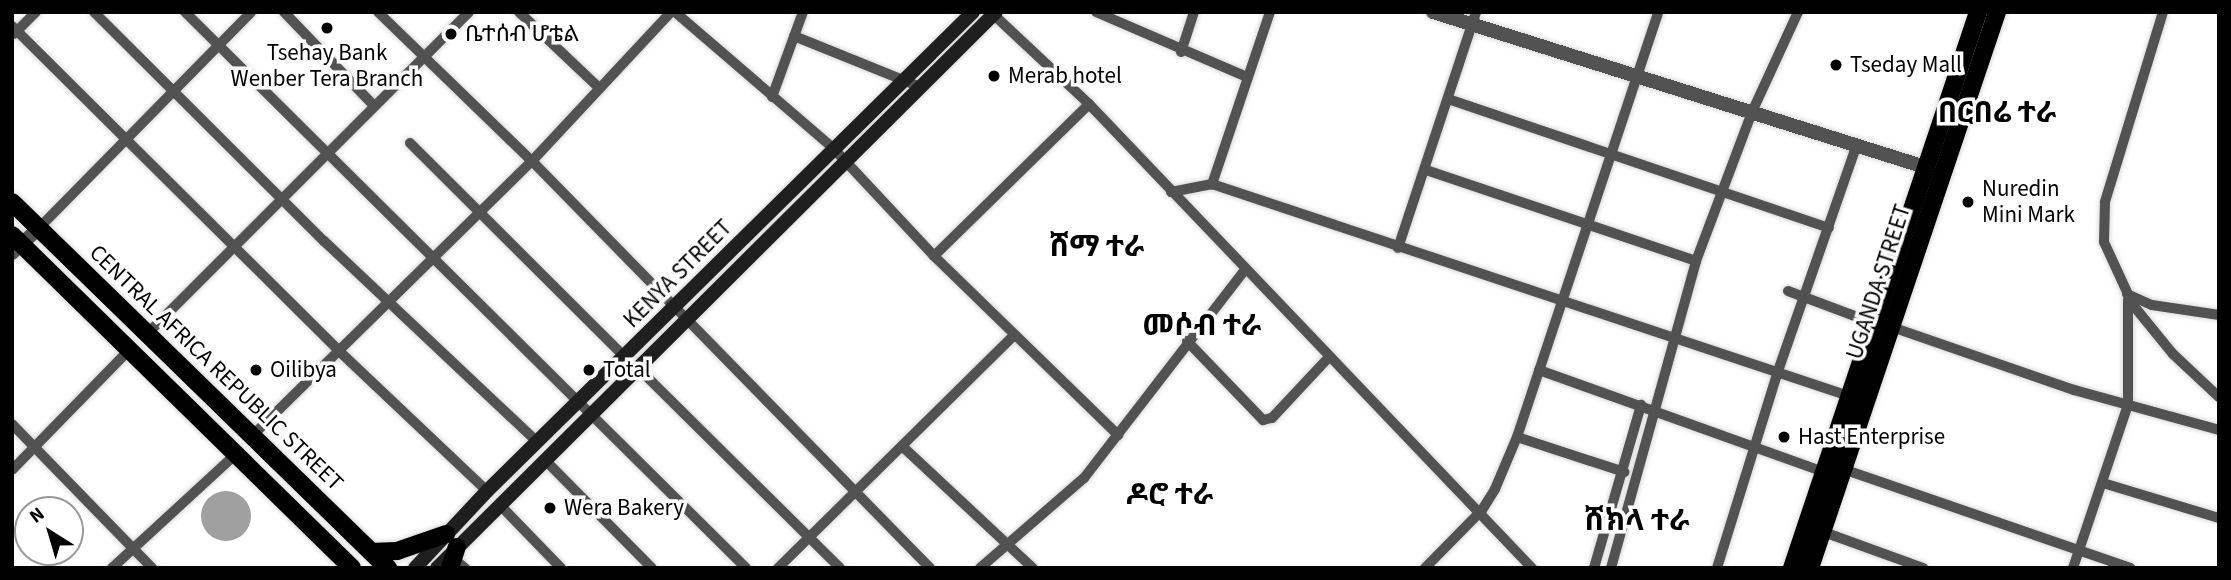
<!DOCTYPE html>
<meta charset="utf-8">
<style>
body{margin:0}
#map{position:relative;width:2231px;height:580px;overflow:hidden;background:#fff;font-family:"Source Sans 3","Noto Sans Ethiopic",sans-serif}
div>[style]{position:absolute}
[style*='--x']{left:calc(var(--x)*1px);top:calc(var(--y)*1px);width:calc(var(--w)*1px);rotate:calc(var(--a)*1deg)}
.water>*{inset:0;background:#a0a0a0}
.round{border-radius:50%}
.roads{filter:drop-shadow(0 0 2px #dbdbdb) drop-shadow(0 0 2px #dbdbdb)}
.minor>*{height:10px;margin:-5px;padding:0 5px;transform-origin:5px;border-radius:5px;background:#525252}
.tertiary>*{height:14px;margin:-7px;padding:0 7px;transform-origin:7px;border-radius:7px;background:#525252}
.secondary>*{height:14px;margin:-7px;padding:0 7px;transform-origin:7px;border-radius:7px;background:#1f1f1f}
.primary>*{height:18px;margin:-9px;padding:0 9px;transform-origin:9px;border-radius:9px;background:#000}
.tram>*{height:2px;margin:-1px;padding:0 1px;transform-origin:1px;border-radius:1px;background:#000}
.dots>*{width:19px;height:19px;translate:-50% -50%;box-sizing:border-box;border:4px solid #fff;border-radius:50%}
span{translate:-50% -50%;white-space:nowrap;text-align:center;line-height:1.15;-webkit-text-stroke:7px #fff;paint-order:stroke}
.poi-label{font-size:23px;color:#000}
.left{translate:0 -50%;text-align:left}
.street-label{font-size:23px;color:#000}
.district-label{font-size:30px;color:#000;font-weight:700}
.frame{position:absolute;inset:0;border:14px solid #000;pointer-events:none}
.north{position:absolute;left:14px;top:496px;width:70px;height:70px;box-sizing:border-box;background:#fff;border:2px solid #999;border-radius:50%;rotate:323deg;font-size:19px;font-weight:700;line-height:28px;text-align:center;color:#000}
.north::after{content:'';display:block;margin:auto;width:24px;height:32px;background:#000;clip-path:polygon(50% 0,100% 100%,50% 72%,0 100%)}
</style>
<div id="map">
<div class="water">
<div class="round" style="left:201px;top:491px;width:50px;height:50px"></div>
</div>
<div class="roads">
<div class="minor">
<div style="--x:94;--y:12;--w:325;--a:44.9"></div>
<div style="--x:324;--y:241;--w:293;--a:43.3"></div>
<div style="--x:185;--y:12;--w:790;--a:44.74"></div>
<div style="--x:284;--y:12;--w:130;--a:46.2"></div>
<div style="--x:378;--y:12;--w:214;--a:44.1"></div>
<div style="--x:532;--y:161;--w:569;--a:45.64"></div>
<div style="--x:519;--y:12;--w:110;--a:43.5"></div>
<div style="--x:675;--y:12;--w:210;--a:40.7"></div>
<div style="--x:834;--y:149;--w:146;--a:46.9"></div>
<div style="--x:934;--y:256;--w:257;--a:44.2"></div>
<div style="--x:1096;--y:12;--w:164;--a:23.3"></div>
<div style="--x:1270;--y:12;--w:182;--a:108.6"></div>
<div style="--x:1212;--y:184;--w:671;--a:18.41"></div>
<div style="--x:2163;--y:12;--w:199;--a:107"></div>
<div style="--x:2105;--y:202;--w:40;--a:91.4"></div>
<div style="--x:2104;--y:242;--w:69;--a:65.3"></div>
<div style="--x:2133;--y:305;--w:63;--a:50.8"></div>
<div style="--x:2173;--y:354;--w:63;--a:43.1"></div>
<div style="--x:994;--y:15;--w:130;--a:43.1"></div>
<div style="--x:1089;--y:104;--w:642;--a:46.33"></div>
<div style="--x:12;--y:26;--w:460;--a:44.8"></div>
<div style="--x:338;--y:350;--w:205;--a:43.4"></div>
<div style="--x:14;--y:34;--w:31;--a:-45"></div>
<div style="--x:794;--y:36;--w:134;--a:22"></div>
<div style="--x:1181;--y:52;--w:42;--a:-72"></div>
<div style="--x:772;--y:97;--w:90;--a:-70"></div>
<div style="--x:1448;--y:99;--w:402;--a:18.7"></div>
<div style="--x:410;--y:143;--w:305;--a:44.9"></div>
<div style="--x:1426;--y:170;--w:285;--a:18.6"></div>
<div style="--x:1171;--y:192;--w:42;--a:-11"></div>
<div style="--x:38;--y:229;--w:304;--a:-45.5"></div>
<div style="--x:1398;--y:248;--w:249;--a:-71.7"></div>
<div style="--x:934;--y:256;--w:217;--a:-44.4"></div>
<div style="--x:1788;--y:291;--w:91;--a:20.6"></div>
<div style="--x:2127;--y:294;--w:27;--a:24"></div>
<div style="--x:2152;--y:305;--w:68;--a:8.5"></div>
<div style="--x:1889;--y:326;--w:196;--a:19.1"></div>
<div style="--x:2074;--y:390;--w:150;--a:15.4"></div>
<div style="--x:146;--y:335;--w:457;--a:-45"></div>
<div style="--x:1187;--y:341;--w:110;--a:46.1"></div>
<div style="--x:1263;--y:420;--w:9;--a:-13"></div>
<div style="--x:1272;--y:418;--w:83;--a:-46.9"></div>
<div style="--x:638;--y:368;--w:284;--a:44.7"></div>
<div style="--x:1539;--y:370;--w:303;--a:19.7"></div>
<div style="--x:12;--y:424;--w:201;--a:45.8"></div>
<div style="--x:252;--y:436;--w:392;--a:-44.5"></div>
<div style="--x:532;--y:161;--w:204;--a:-47"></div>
<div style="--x:1517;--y:437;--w:113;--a:18.1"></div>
<div style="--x:902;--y:446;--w:179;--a:43"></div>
<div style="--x:545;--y:460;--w:152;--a:45.3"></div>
<div style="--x:1843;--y:469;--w:304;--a:19"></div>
<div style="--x:12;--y:470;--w:169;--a:-45.7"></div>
<div style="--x:2103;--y:483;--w:121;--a:16.8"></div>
<div style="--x:500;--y:505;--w:88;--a:45.9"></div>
<div style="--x:1821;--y:531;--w:109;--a:19.9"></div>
<div style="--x:453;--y:558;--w:16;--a:40"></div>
<div style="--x:112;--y:568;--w:168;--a:-42.6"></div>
<div style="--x:778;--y:568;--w:332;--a:-44.6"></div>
<div style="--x:980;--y:568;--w:138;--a:-40.9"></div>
<div style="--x:1084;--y:478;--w:263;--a:-52.3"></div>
<div style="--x:1425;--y:568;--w:81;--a:-45.5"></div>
<div style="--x:1482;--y:510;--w:25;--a:-58"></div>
<div style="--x:1495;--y:489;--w:56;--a:-67.1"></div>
<div style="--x:1517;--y:437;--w:448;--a:-71.6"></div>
<div style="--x:1594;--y:568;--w:170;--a:-73.9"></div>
<div style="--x:1611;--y:568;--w:319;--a:-74.5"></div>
<div style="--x:1696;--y:261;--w:159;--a:-69.4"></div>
<div style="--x:1752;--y:112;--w:110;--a:-65.3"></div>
<div style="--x:1717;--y:568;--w:206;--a:-72.8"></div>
<div style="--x:1778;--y:371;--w:237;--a:-70.8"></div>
<div style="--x:2073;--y:568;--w:172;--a:-71.4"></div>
<div style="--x:2128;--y:405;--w:105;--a:-90"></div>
</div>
<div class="tertiary">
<div style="--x:1433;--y:12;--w:516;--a:17.49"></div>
<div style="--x:12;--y:253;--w:35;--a:-43"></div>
</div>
<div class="secondary">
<div style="--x:415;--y:568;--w:105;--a:-46.9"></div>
<div style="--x:487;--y:491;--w:682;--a:-44.58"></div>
<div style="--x:437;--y:568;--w:788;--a:-44.85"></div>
</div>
<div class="primary">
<div style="--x:12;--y:202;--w:525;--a:44.23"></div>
<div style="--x:12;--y:235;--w:476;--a:44.4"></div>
<div style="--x:371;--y:552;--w:26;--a:-2"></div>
<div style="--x:397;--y:551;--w:52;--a:-19.1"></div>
<div style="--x:450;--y:568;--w:22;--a:-72"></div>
<div style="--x:1792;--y:568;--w:586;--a:-71.5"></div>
<div style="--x:1810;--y:568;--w:587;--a:-71.41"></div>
</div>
</div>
<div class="tram">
<div style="--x:12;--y:213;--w:508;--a:44.28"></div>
</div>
<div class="dots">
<div style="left:327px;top:28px;background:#000"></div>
<div style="left:451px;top:34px;background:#000"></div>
<div style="left:1836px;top:65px;background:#000"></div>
<div style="left:994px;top:76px;background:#000"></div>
<div style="left:1968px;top:202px;background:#000"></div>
<div style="left:256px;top:370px;background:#000"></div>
<div style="left:589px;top:370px;background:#000"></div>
<div style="left:1784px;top:437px;background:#000"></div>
<div style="left:550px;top:508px;background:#000"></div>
</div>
<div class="poi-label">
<span class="left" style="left:465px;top:34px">ቤተሰብ ሆቴል</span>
<span style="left:327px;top:66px">Tsehay Bank<br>Wenber Tera Branch</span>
<span class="left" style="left:1850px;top:65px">Tseday Mall</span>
<span class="left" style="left:1008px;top:76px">Merab hotel</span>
<span class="left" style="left:1982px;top:202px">Nuredin<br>Mini Mark</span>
<span class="left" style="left:270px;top:370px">Oilibya</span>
<span class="left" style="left:603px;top:370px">Total</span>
<span class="left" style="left:1798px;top:437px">Hast Enterprise</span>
<span class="left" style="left:564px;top:508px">Wera Bakery</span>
</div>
<div class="street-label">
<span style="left:678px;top:274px;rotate:-45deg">KENYA STREET</span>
<span style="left:1879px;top:282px;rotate:-72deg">UGANDA STREET</span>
<span style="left:216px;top:368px;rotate:44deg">CENTRAL AFRICA REPUBLIC STREET</span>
</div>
<div class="district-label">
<span style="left:1997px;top:113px">በርበሬ ተራ</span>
<span style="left:1097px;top:247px">ሸማ ተራ</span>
<span style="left:1202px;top:326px">መሶብ ተራ</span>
<span style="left:1170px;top:495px">ዶሮ ተራ</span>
<span style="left:1637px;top:521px">ሸክላ ተራ</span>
</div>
<div class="frame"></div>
<div class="north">N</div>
</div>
